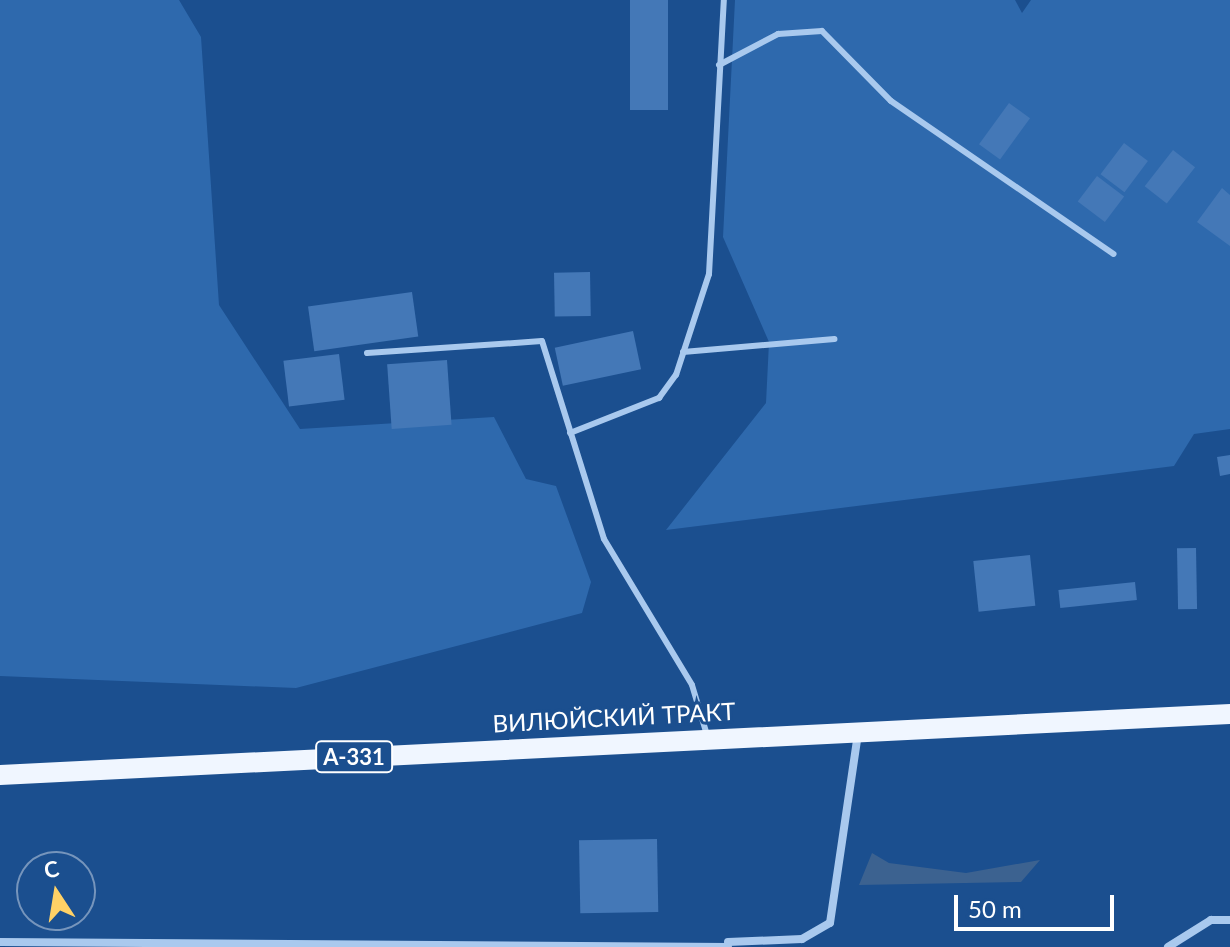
<!DOCTYPE html>
<meta charset="utf-8">
<style>
body{margin:0}
#map{position:relative;width:1230px;height:947px;overflow:hidden;background:#1b4f8f;font-family:Lato,sans-serif}
div>[style]{position:absolute}
[style*='--x']{left:calc(var(--x)*1px);top:calc(var(--y)*1px);width:calc(var(--w)*1px);rotate:calc(var(--a)*1deg)}
.green>*{inset:0;background:#2e69ad}
.water>*{inset:0;background:#3c6290}
.building>*{inset:0;background:#4478b7;transform-origin:0 0}
.lane>*{height:6px;margin:-3px;padding:0 3px;transform-origin:3px;border-radius:3px;background:#a9c9ee}
.street>*{height:8px;margin:-4px;padding:0 4px;transform-origin:4px;border-radius:4px;background:#a9c9ee}
.primary>*{height:20px;margin:-10px;padding:0 10px;transform-origin:10px;border-radius:10px;background:#f0f6ff}
span{translate:-50% -50%;white-space:nowrap;text-align:center;line-height:1.15;-webkit-text-stroke:6px #1b4f8f;paint-order:stroke}
.shield-label span{padding:2px 6px;background:#1b4f8f;border:2px solid;border-radius:6px;-webkit-text-stroke-width:0}
.shield-label{font-size:22px;color:#fff;font-weight:700}
.street-label{font-size:24px;color:#fff}
.north{position:absolute;left:16px;top:851px;width:80px;height:80px;box-sizing:border-box;background:#1b4f8f;border:2px solid #7695bc;border-radius:50%;rotate:348deg;font-size:22px;font-weight:700;line-height:32px;text-align:center;color:#fff}
.north::after{content:'';display:block;margin:auto;width:28px;height:36px;background:#ffd166;clip-path:polygon(50% 0,100% 100%,50% 72%,0 100%)}
.scale{position:absolute;left:954px;top:895px;width:160px;height:36px;box-sizing:border-box;border:4px solid #fff;border-top:0;padding-left:10px;font-size:24px;line-height:28px;white-space:nowrap;color:#fff;-webkit-text-stroke:6px #1b4f8f;paint-order:stroke}
</style>
<div id="map">
<div class="green">
<div style="clip-path:polygon(0 0,179px 0,201px 37px,219px 305px,300px 429px,494px 417px,526px 479px,556px 486px,591px 582px,582px 613px,296px 688px,0 676px)"></div>
<div style="clip-path:polygon(735px 0,1015px 0,1022px 13px,1031px 0,1230px 0,1230px 429px,1194px 434px,1174px 466px,666px 530px,766px 403px,769px 342px,723px 237px)"></div>
</div>
<div class="water">
<div style="clip-path:polygon(872px 853px,889px 863px,966px 873px,1040px 860px,1021px 882px,859px 885px)"></div>
</div>
<div class="building">
<div style="left:630px;top:0;width:38px;height:110px"></div>
<div style="left:1009px;top:103px;width:26px;height:51px;rotate:36deg"></div>
<div style="left:1124px;top:143px;width:30px;height:39px;rotate:37deg"></div>
<div style="left:1173px;top:150px;width:28px;height:46px;rotate:38deg"></div>
<div style="left:1097px;top:176px;width:34px;height:32px;rotate:37deg"></div>
<div style="clip-path:polygon(1222px 188px,1230px 195px,1230px 246px,1197px 222px)"></div>
<div style="left:590px;top:272px;width:44px;height:36px;rotate:89deg"></div>
<div style="left:412px;top:292px;width:45px;height:105px;rotate:82deg"></div>
<div style="left:633px;top:331px;width:39px;height:80px;rotate:78deg"></div>
<div style="left:339px;top:354px;width:46px;height:56px;rotate:83deg"></div>
<div style="left:447px;top:360px;width:65px;height:60px;rotate:86deg"></div>
<div style="clip-path:polygon(1230px 455px,1230px 474px,1220px 476px,1217px 457px)"></div>
<div style="left:1196px;top:548px;width:61px;height:19px;rotate:89deg"></div>
<div style="left:1030px;top:555px;width:51px;height:57px;rotate:84deg"></div>
<div style="left:1135px;top:582px;width:18px;height:77px;rotate:84deg"></div>
<div style="left:657px;top:839px;width:73px;height:78px;rotate:89deg"></div>
</div>
<div class="lane">
<div style="--x:719;--y:65;--w:67;--a:-27.7"></div>
<div style="--x:778;--y:34;--w:44;--a:-3.9"></div>
<div style="--x:822;--y:31;--w:98;--a:45.4"></div>
<div style="--x:891;--y:101;--w:270;--a:34.5"></div>
<div style="--x:683;--y:352;--w:152;--a:-4.9"></div>
<div style="--x:367;--y:353;--w:175;--a:-3.9"></div>
<div style="--x:542;--y:341;--w:207;--a:72.6"></div>
<div style="--x:604;--y:539;--w:170;--a:58.9"></div>
<div style="--x:692;--y:685;--w:52;--a:73.3"></div>
<div style="--x:570;--y:433;--w:96;--a:-21.5"></div>
<div style="--x:659;--y:398;--w:29;--a:-54"></div>
<div style="--x:676;--y:375;--w:106;--a:-71.9"></div>
<div style="--x:709;--y:274;--w:274;--a:-86.9"></div>
</div>
<div class="street">
<div style="--x:0;--y:942;--w:728;--a:0.39"></div>
<div style="--x:728;--y:942;--w:74;--a:-2.3"></div>
<div style="--x:802;--y:939;--w:32;--a:-30"></div>
<div style="--x:830;--y:923;--w:192;--a:-81.6"></div>
<div style="--x:1168;--y:947;--w:51;--a:-32.1"></div>
<div style="--x:1211;--y:920;--w:19;--a:0"></div>
</div>
<div class="primary">
<div style="--x:0;--y:775;--w:1232;--a:-2.84"></div>
</div>
<div class="shield-label">
<span style="left:354px;top:757px">А-331</span>
</div>
<div class="street-label">
<span style="left:614px;top:717px;rotate:-3deg">ВИЛЮЙСКИЙ ТРАКТ</span>
</div>
<div class="north">С</div>
<div class="scale">50 m</div>
</div>
